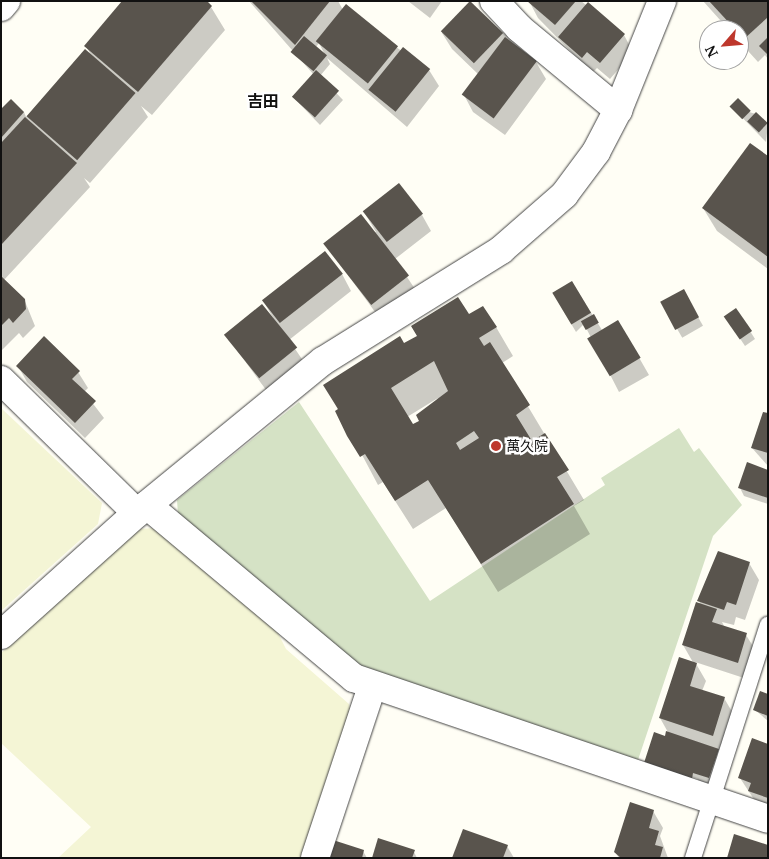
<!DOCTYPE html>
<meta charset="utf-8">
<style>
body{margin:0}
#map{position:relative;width:769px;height:859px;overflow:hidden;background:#fffef5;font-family:"Noto Serif","Noto Sans JP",serif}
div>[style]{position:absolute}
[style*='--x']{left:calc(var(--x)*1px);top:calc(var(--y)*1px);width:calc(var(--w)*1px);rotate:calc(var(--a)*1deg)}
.farmland>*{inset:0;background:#f4f5d5}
.cemetery>*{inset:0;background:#d5e2c5}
.shadow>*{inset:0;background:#0003;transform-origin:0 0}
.building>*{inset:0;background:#59544d;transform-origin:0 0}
.roads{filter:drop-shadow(0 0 1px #444) drop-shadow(0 0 1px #444)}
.service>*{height:16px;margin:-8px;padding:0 8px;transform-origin:8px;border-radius:8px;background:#fff}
.minor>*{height:28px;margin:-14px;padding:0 14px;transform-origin:14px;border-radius:14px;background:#fff}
.dots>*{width:14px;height:14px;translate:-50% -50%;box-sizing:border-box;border:2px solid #fff;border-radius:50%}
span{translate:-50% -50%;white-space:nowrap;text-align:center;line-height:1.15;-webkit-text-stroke:5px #fff;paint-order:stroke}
.poi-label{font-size:14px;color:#111}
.left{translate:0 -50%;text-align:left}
.quarter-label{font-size:16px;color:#111;font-weight:700}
.frame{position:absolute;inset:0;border:2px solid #111;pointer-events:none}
.north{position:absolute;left:699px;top:20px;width:50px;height:50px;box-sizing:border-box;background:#fff;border:1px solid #a0a0a0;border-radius:50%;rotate:243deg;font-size:14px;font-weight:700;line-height:20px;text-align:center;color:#111}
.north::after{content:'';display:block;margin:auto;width:18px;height:22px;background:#be372c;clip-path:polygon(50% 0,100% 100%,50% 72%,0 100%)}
</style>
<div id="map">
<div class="farmland">
<div style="clip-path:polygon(1px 408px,102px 503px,98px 524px,1px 611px)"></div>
<div style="clip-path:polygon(156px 528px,276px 629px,286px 649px,349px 704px,352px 716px,306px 858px,58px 858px,91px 827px,1px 743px,1px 653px,138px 529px)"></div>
</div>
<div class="cemetery">
<div style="clip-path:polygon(299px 402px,430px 601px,605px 485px,601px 478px,679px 428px,694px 452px,699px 448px,742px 505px,713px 536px,638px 760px,363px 669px,178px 514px,177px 500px)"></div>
</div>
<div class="shadow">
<div style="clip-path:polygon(evenodd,249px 1px,338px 1px,343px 10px,429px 70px,439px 86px,407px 127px,327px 58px,330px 64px,320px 76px,343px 100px,320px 125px,293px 97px,314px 75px,249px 1px,319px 43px,325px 55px,316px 47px,319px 43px)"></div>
<div style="clip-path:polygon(408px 1px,442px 1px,430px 18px)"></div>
<div style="clip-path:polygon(529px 1px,581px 1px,624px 35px,633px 52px,610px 79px,597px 68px,592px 73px,538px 18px)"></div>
<div style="clip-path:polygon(703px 1px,768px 1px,768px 59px,765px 55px,758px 62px,739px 41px,739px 30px,729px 30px)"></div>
<div style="clip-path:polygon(470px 3px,536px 62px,546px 79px,505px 135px,473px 112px,464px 95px,479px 75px,452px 49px,442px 33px)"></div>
<div style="clip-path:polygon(211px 7px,225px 30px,152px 115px,141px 106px,148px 117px,90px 183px,84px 178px,90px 187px,4px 280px,24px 299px,35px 326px,23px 338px,19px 333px,1px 351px,1px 111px,24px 112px,26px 117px,85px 50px,91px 55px,86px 46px)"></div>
<div style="clip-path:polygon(732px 107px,756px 114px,768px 124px,766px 142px)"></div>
<div style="clip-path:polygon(768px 157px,768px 269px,717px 231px,703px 208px)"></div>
<div style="clip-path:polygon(364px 212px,422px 215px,431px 231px,395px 259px,417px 292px,381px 320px,325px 244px,376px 232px)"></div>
<div style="clip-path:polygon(342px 274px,351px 291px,289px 340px,306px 365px,269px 394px,226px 335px,273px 318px,264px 302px)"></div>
<div style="clip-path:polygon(572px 282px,602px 330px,618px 321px,649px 375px,619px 392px,584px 324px,576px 332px,553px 293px)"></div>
<div style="left:683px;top:291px;width:40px;height:24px;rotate:60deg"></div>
<div style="clip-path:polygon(evenodd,468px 316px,496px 327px,513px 356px,502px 363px,584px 500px,574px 506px,590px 534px,498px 592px,446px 508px,413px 529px,383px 482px,378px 485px,325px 385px,468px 316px,438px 398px,421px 421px,412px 426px,407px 417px,438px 398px)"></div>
<div style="clip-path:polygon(731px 325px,750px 331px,755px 339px,745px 346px)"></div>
<div style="clip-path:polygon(18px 366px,78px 372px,88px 388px,84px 392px,104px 418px,85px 438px,27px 382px)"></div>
<div style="clip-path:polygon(768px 415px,768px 466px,752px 448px)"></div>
<div style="clip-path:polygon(768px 471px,768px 504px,744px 496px,740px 488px)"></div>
<div style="clip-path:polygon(evenodd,719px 553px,749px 563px,759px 580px,745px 620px,736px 617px,734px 625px,722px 622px,725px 628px,746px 635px,756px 651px,747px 679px,695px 662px,706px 681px,702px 691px,724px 698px,734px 715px,722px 751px,718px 750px,727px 766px,718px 794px,702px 789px,701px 794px,655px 779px,646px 763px,655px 734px,666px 737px,669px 734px,660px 718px,680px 658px,694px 664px,683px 645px,719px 553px,657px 766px,698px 779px,697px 782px,657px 768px,657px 766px)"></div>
<div style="clip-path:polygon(768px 696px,768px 721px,755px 710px)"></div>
<div style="clip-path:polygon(768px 744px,768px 810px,759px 807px,740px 778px)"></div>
<div style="clip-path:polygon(653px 811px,663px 828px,660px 836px,668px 858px,619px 858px,615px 852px)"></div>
<div style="clip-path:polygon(507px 846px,514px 858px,453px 858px)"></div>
<div style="clip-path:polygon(363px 851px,367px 858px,328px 858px)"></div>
<div style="clip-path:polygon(414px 852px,417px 858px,373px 858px)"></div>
</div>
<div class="building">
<div style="clip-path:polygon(122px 1px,207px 1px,212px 6px,138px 92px,84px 46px)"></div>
<div style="clip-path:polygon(251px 1px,330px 1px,295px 45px)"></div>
<div style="left:470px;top:1px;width:46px;height:42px;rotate:44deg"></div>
<div style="clip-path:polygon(527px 1px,576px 1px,555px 25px)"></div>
<div style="clip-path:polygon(709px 1px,768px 1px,768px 17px,744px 39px)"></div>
<div style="clip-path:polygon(588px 2px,625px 34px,600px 63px,587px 52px,582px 58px,558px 37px)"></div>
<div style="left:346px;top:4px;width:67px;height:48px;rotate:39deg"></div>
<div style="left:304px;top:36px;width:30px;height:21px;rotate:40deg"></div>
<div style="left:505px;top:37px;width:40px;height:72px;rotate:37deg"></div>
<div style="clip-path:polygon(768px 37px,768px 55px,759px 46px)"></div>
<div style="left:403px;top:47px;width:35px;height:55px;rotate:39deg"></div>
<div style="left:85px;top:49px;width:67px;height:89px;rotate:41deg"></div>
<div style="left:316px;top:70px;width:31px;height:36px;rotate:42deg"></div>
<div style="left:738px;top:98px;width:18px;height:12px;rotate:45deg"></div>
<div style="clip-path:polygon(11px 99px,24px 112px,1px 138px,1px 109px)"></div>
<div style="left:756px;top:112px;width:16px;height:13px;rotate:43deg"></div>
<div style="clip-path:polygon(25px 117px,77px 163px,1px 245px,1px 143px)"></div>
<div style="clip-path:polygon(750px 143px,768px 156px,768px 257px,702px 208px)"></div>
<div style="left:399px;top:183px;width:39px;height:46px;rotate:52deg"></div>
<div style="left:361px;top:214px;width:78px;height:48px;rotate:52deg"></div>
<div style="left:325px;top:251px;width:29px;height:80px;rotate:52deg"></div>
<div style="clip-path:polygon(1px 276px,25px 299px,26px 309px,13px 323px,9px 318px,1px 326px)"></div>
<div style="left:572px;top:281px;width:37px;height:23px;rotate:59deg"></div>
<div style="left:684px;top:289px;width:32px;height:27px;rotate:62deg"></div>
<div style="clip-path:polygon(evenodd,458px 297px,469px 314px,483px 306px,497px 327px,479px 338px,484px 346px,490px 342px,530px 405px,516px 415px,532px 441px,545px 433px,569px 470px,557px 477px,574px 504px,481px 564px,428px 480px,395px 501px,365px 454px,360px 457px,347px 436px,335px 411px,338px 409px,323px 385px,400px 336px,404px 343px,417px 336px,411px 326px,458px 297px,434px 361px,448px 391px,416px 415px,419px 421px,413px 424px,391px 388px,434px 361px,458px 297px,474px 431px,479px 438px,460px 450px,456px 443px,474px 431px)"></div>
<div style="left:262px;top:304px;width:56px;height:49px;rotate:51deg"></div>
<div style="left:736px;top:308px;width:28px;height:15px;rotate:55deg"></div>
<div style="left:594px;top:314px;width:10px;height:15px;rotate:61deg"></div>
<div style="left:618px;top:320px;width:44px;height:36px;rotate:59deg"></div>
<div style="clip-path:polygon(44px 336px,80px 371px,72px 379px,96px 401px,75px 423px,16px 366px)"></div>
<div style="clip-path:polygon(763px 412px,768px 413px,768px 453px,751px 448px)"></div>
<div style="clip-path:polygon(747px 462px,768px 470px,768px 498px,738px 488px)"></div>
<div style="clip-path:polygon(718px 551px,750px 562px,736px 605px,727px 602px,724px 610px,697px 601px)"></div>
<div style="clip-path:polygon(696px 602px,717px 609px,712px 622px,747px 633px,738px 663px,682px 645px)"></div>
<div style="clip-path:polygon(679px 657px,697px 663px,690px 686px,725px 697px,713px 736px,659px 718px)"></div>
<div style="clip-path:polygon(760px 691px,768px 694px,768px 716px,753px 710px)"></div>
<div style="clip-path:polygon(666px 731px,719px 749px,709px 778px,693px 773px,692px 779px,644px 763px,654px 732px,665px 736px)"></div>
<div style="clip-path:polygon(752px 738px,768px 744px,768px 798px,748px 791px,751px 783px,738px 778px)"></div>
<div style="clip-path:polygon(630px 802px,654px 810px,649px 828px,659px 831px,655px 845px,663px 847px,660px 858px,621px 858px,614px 852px)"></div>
<div style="clip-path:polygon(463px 829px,508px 845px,503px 858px,452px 858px)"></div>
<div style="clip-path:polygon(734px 834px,768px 845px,768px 858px,727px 858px)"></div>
<div style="clip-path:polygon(378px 838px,415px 850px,412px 858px,372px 858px)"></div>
<div style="clip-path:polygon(333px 840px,364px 850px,362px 858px,327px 858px)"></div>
</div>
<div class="roads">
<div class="service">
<div style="--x:693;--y:858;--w:245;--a:-72.2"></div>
</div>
<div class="minor">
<div style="--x:494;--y:1;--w:37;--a:47"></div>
<div style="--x:519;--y:28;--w:129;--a:39.6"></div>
<div style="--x:1;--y:7;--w:8;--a:-50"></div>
<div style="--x:1;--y:380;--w:190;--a:44.4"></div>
<div style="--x:147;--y:505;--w:270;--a:39.9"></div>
<div style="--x:354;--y:678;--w:437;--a:18.8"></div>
<div style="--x:1;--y:635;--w:183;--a:-41.9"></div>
<div style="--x:137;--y:513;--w:240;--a:-39.3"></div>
<div style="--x:323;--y:361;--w:210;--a:-31.9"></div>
<div style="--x:501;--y:250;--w:84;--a:-41.1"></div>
<div style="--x:564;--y:195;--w:54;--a:-53.3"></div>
<div style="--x:596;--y:152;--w:47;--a:-62.4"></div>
<div style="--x:618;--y:110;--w:118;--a:-68"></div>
<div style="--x:315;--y:858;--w:180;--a:-71.6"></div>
</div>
</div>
<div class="dots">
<div style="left:496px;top:446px;background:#be372c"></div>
</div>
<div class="poi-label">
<span class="left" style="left:506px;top:446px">萬久院</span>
</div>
<div class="quarter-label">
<span style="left:263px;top:101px">吉田</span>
</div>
<div class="frame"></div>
<div class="north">N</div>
</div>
